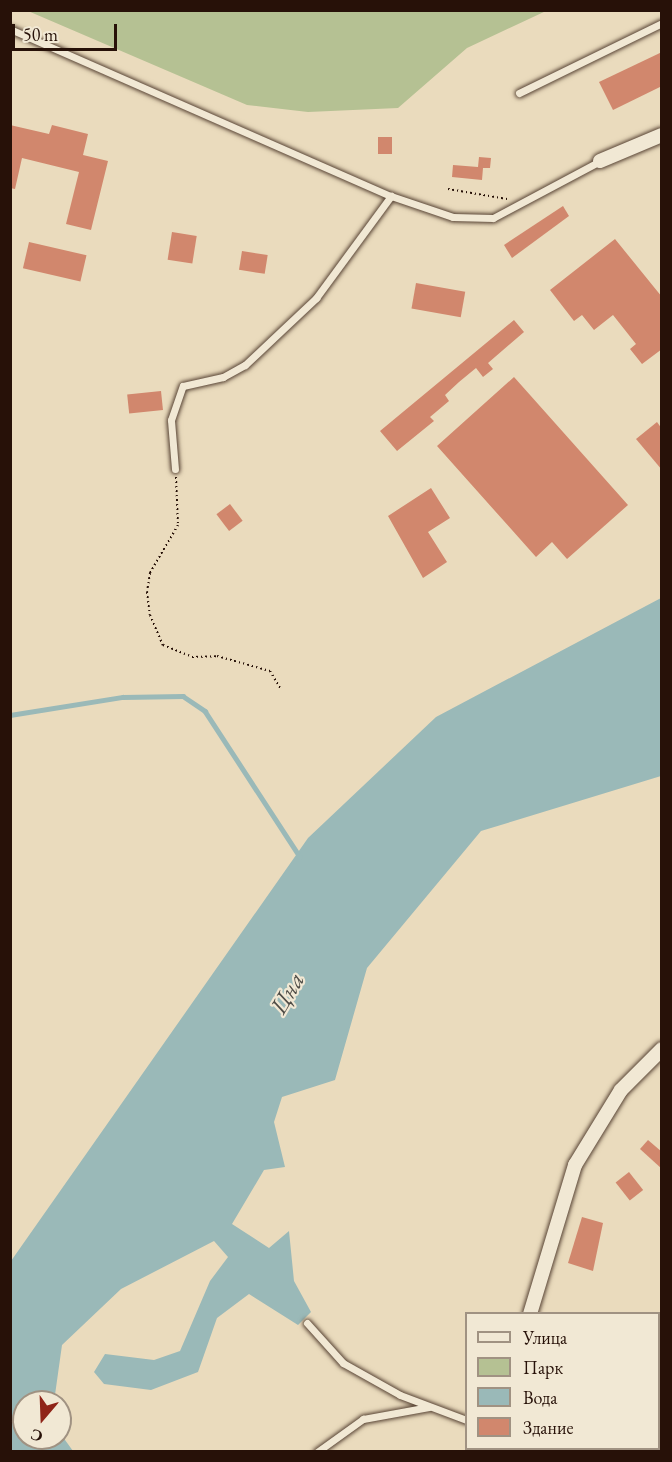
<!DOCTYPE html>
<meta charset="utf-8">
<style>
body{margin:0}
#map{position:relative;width:672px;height:1462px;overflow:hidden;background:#eadbbd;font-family:"EB Garamond",serif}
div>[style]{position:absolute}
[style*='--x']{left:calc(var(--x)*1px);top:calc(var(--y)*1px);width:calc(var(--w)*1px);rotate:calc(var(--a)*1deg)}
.green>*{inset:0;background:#b5c193}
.water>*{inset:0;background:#9ab9b8}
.stream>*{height:4.5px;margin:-2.25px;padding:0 2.25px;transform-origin:2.25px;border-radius:2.25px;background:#9ab9b8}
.building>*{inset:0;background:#d1876d;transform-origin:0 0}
.path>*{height:2px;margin-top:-1px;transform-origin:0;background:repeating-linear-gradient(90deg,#271108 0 1.5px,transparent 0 4.5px)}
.roads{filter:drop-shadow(0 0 2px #584435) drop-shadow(0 0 2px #584435)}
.lane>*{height:7px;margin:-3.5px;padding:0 3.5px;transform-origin:3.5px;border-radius:3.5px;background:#f1e8d4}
.street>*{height:14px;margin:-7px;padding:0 7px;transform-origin:7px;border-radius:7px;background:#f1e8d4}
span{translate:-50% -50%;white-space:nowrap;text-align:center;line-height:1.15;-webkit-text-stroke:4.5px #f1e8d4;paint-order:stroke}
.water-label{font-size:24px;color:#4f4c46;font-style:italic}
.frame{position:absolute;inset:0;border:12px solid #271108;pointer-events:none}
.legend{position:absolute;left:465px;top:1312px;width:195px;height:138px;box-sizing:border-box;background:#f1e8d4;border:2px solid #a09282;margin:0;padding:8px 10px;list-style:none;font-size:18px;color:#271108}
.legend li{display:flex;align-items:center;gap:12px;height:30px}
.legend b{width:30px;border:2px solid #a09282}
.north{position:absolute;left:12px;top:1390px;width:60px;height:60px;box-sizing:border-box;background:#f1e8d4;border:2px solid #a09282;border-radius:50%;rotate:199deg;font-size:16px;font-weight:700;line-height:24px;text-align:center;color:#271108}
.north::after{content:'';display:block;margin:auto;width:21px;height:27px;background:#8f2418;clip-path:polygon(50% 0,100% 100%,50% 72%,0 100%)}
.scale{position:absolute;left:12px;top:24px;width:105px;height:27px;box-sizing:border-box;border:3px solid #271108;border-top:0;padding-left:8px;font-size:18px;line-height:21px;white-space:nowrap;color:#271108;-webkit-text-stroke:4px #f1e8d4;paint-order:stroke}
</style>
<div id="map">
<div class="green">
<div style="clip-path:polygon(28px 11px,546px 11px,467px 48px,398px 108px,308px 112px,247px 105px)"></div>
</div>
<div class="water">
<div style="clip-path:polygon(661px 598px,661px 776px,481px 831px,367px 968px,335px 1080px,282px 1097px,274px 1122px,285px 1167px,264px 1170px,232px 1224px,269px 1248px,289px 1231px,294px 1281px,311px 1312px,298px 1325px,249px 1294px,217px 1318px,198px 1372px,151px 1390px,104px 1384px,94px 1372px,105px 1354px,154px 1360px,180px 1351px,210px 1281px,228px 1257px,214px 1241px,121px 1289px,62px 1345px,54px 1402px,24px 1402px,24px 1438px,60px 1438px,60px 1433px,73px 1451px,11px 1451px,11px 1261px,308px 838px,436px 717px)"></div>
</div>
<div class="stream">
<div style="--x:10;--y:715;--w:114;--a:-9.1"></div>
<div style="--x:123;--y:697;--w:60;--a:-1"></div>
<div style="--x:183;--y:696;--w:27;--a:34"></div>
<div style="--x:205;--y:711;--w:174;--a:56.9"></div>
</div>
<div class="building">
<div style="clip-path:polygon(662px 52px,662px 86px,613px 110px,599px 82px)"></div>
<div style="clip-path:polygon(10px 125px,49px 134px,52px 125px,88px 134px,83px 155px,108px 161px,91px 230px,66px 224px,79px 172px,22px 158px,15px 189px,10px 188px)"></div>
<div style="left:392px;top:137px;width:17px;height:14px;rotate:90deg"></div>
<div style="clip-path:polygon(479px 157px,491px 158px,490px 168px,483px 168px,482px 180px,452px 177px,453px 165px,478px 167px)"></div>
<div style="clip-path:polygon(563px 206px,569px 216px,512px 258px,504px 245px)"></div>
<div style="left:172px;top:232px;width:25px;height:28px;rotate:9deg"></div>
<div style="clip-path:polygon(615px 239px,662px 297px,662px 349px,642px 364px,630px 349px,636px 344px,613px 315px,594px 330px,582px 315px,574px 321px,550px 290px)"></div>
<div style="left:29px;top:242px;width:59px;height:27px;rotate:13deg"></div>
<div style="left:242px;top:251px;width:26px;height:19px;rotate:9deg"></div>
<div style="left:416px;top:283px;width:50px;height:26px;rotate:10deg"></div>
<div style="clip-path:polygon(514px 320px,524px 332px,488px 363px,493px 369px,483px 377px,476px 368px,459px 382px,445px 395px,449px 401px,430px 417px,434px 421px,397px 451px,380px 431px)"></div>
<div style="clip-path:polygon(514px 377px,628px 505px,567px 559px,552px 542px,536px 557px,437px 446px)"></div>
<div style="left:161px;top:391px;width:19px;height:34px;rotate:84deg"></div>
<div style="clip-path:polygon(657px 422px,662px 429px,662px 470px,636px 439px)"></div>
<div style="clip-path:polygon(431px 488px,450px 518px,428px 532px,447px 562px,423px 578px,388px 516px)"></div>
<div style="left:230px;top:504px;width:21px;height:17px;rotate:53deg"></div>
<div style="clip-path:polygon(648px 1140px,662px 1152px,662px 1169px,640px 1149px)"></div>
<div style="left:629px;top:1172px;width:23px;height:17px;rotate:52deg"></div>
<div style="clip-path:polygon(582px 1217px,603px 1223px,593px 1271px,568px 1263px)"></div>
</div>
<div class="path">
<div style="--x:448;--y:189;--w:60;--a:9.6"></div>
<div style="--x:176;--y:477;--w:48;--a:87.6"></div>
<div style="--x:178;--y:525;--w:56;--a:120.3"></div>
<div style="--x:150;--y:573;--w:19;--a:99"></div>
<div style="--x:147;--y:592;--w:23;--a:83"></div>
<div style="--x:150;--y:615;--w:33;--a:67"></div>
<div style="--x:163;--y:645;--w:31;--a:22"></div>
<div style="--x:192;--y:657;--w:25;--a:-2"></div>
<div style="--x:217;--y:656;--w:55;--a:15.8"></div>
<div style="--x:270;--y:671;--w:21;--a:59"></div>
</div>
<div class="roads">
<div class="lane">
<div style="--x:10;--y:29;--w:416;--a:23.7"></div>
<div style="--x:391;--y:196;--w:65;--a:18.7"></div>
<div style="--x:453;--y:217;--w:40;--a:1.4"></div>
<div style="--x:493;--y:218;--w:121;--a:-28"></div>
<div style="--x:519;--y:93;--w:159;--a:-26.1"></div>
<div style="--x:175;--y:469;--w:49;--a:-94.7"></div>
<div style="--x:171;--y:420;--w:36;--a:-71"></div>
<div style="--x:183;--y:386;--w:41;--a:-12.7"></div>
<div style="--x:223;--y:377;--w:25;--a:-29"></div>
<div style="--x:245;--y:365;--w:98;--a:-43.3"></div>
<div style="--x:316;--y:298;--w:127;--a:-53.7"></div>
<div style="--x:307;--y:1323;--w:54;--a:48"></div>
<div style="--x:343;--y:1363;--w:65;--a:29.3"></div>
<div style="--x:400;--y:1395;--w:71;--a:20.7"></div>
<div style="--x:317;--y:1452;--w:57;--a:-35.7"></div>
<div style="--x:363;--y:1419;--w:67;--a:-10.3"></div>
</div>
<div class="street">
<div style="--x:600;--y:161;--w:67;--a:-22.8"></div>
<div style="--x:530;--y:1314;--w:156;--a:-73.2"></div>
<div style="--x:575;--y:1165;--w:88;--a:-58.5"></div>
<div style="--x:621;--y:1090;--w:58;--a:-45"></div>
<div style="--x:544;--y:1448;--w:8;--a:30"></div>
</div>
</div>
<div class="water-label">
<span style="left:287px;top:993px;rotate:-60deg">Цна</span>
</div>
<div class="frame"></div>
<ul class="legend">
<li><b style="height:8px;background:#f1e8d4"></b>Улица</li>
<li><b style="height:16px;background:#b5c193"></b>Парк</li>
<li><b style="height:16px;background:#9ab9b8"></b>Вода</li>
<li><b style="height:16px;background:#d1876d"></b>Здание</li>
</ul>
<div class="north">С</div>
<div class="scale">50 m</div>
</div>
